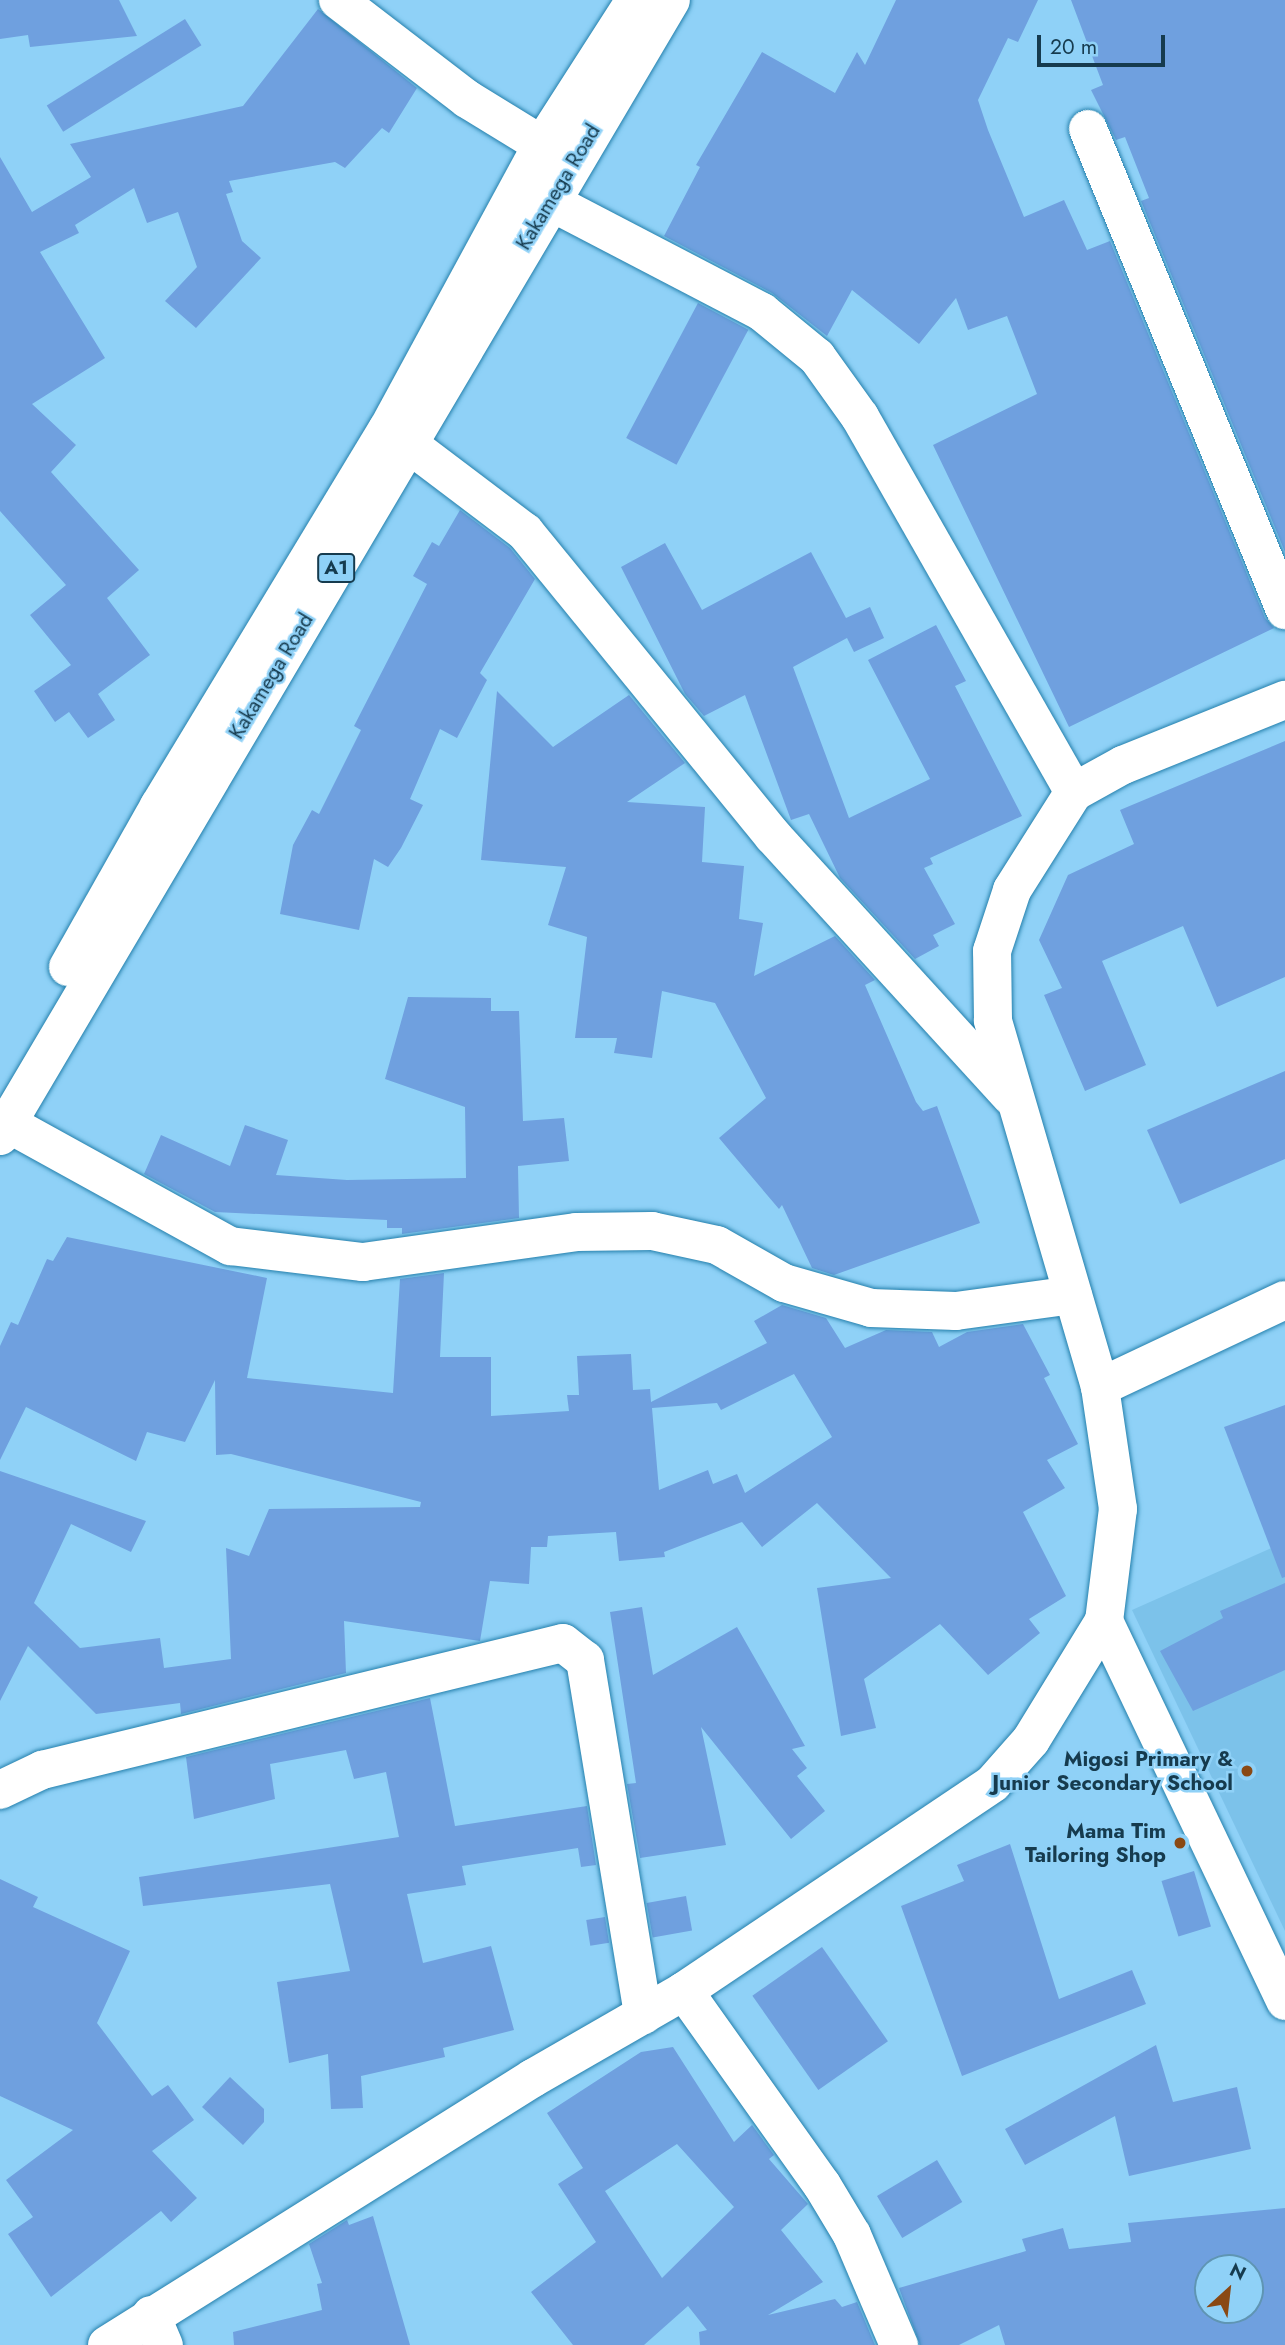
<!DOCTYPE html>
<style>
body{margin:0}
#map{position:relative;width:1285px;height:2345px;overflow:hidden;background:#8fd1f7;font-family:Jost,sans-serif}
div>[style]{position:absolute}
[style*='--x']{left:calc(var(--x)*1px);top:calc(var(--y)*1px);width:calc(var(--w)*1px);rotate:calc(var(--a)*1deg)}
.built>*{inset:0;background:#7cc2ea}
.building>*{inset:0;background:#6fa0df;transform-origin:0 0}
.roads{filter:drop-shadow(0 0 2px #2480ac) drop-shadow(0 0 2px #2480ac)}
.minor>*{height:38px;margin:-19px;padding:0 19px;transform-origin:19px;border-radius:19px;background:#fff}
.highway>*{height:38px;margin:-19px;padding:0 19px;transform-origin:19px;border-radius:19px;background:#fff}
.dots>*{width:19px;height:19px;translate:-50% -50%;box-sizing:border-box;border:4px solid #8fd1f7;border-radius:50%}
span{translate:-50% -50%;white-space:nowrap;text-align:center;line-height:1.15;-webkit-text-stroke:5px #8fd1f7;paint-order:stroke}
.shield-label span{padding:2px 5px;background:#8fd1f7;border:2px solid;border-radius:5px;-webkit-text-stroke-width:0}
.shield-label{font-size:19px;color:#163b4e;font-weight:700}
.street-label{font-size:21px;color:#163b4e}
.poi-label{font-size:21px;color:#163b4e;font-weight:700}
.right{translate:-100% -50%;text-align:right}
.north{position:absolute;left:1194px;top:2254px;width:70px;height:70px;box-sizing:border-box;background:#8fd1f7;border:2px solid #5f95b3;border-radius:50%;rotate:27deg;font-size:19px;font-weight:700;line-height:28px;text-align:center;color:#163b4e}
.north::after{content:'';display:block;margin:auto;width:24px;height:32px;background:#8a4914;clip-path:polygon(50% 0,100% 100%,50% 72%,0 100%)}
.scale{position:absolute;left:1037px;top:35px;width:128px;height:32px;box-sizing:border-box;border:4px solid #163b4e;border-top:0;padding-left:9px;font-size:21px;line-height:24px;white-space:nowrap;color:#163b4e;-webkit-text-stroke:5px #8fd1f7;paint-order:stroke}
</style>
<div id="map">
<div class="built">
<div style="clip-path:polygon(1285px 1542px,1285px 1931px,1132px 1610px)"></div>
</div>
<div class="building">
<div style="clip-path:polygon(0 0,119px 0,137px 36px,30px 47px,28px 35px,0 39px)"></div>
<div style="clip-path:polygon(896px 0,1038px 0,1018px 42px,1008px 38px,978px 100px,988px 130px,1024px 217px,1064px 200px,1087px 250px,1110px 241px,1265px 618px,1274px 628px,1069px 727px,933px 445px,1037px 394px,1007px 316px,968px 330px,956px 298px,919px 344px,852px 290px,827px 336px,772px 293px,664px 236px,700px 167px,696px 165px,762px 52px,835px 93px,857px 52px,865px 65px)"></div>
<div style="clip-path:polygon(1071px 0,1285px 0,1285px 552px,1141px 201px,1149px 198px,1125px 137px,1116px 140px,1091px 90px,1103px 85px)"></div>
<div style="clip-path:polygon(318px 9px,417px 88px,389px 133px,382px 128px,345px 168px,335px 162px,229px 181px,233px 192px,226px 194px,242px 241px,261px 258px,196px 328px,165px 301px,197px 267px,178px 212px,147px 223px,134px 188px,75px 225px,79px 233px,40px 252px,105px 358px,32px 404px,76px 445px,51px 472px,139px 570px,107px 598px,150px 655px,98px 694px,115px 720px,88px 738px,69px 712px,55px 722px,34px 691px,71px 665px,30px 615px,66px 585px,0 511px,0 157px,32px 212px,91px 177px,70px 144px,243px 106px)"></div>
<div style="left:185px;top:19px;width:31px;height:163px;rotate:58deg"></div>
<div style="left:698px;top:303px;width:57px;height:153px;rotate:28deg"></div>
<div style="clip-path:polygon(460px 510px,510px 548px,535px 579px,480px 673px,487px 680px,457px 738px,440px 729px,410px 799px,423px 805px,401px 848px,388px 867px,374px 859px,359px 930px,280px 914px,293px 845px,312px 810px,319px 814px,361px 730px,354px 726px,427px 584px,413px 576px,432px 542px,439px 546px)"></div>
<div style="clip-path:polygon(665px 543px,702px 610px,811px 552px,846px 618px,870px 607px,884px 638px,854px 652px,847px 638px,793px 667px,849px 818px,930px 779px,868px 660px,936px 625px,966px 681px,955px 686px,1022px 816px,930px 858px,933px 864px,924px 868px,955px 924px,933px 935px,939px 946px,915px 959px,840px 878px,809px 814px,791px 820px,745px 695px,704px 716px,685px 694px,621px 567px)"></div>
<div style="clip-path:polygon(497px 691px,553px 747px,629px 695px,685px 763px,627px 802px,705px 807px,702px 862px,744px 866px,739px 919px,763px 923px,754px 976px,835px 936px,875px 980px,865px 985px,916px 1102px,923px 1111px,937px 1106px,980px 1223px,834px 1275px,812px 1268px,782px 1205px,779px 1209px,719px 1138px,766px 1098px,715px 1003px,662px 991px,652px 1058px,614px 1053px,617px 1038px,575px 1038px,587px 937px,548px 925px,566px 867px,481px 860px)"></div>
<div style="clip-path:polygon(1285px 741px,1285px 977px,1217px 1007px,1183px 926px,1102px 961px,1146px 1065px,1085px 1091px,1044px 995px,1062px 988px,1039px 940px,1068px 875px,1134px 844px,1120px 810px)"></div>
<div style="clip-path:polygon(408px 997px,491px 998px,491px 1011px,519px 1011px,523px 1121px,564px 1118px,569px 1161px,518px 1166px,519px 1218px,402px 1234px,402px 1228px,387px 1228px,387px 1220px,215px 1212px,144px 1174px,161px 1135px,230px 1166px,245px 1125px,288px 1140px,276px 1175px,347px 1180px,466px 1178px,465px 1107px,385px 1079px)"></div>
<div style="clip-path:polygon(1285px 1071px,1285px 1159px,1180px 1204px,1147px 1130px)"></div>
<div style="clip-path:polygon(evenodd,67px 1237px,267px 1278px,247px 1378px,393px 1393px,400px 1279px,444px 1273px,440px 1357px,491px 1357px,491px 1416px,569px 1411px,567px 1395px,579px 1395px,577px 1356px,631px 1354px,633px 1390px,650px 1389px,651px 1402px,767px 1343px,754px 1321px,782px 1305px,826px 1318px,845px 1348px,886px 1330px,932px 1332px,939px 1347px,967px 1332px,1023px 1324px,1050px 1375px,1044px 1378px,1078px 1444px,1047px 1460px,1065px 1488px,1023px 1512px,1066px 1596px,1029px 1619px,1040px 1633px,988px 1675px,940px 1624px,864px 1679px,876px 1728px,841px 1736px,817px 1588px,891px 1578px,817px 1503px,762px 1547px,742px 1522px,664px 1552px,665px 1557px,619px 1561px,616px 1532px,548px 1536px,547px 1547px,531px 1547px,529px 1584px,490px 1581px,480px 1641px,344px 1621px,346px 1673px,181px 1714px,180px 1703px,96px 1714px,28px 1646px,0 1701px,0 1471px,146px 1521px,131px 1552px,71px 1524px,34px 1603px,80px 1648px,160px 1638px,164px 1668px,231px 1659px,226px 1548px,249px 1556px,269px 1509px,420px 1507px,421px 1502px,231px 1454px,216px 1455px,215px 1380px,185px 1442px,147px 1432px,136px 1461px,26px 1407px,0 1460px,0 1346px,11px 1322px,18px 1325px,47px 1259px,53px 1261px,67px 1237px,794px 1374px,832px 1437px,745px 1493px,737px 1474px,713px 1484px,708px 1470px,659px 1490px,652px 1408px,717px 1403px,721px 1410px,794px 1374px)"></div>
<div style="clip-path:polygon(1285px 1405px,1285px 1577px,1282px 1578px,1224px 1427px)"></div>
<div style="clip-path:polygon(1285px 1583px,1285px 1670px,1193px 1711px,1160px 1651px,1223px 1618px,1220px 1611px)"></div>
<div style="clip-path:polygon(642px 1607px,653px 1675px,737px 1627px,805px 1746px,792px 1749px,807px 1768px,797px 1776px,825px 1811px,791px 1839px,701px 1727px,726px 1845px,640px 1858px,627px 1784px,636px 1783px,610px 1612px)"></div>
<div style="clip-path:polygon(430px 1698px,455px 1826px,587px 1806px,596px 1865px,581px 1867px,578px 1848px,462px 1866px,466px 1885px,407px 1894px,423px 1963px,491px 1946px,514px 2030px,443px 2048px,445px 2057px,361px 2076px,363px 2108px,331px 2109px,328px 2054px,289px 2063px,277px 1982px,350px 1971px,330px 1884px,143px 1906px,139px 1877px,399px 1837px,386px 1772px,354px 1779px,346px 1750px,270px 1764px,275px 1799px,194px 1819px,186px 1757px)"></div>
<div style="clip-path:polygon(1010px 1844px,1059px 1999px,1132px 1970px,1146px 2004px,962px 2076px,901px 1906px,964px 1881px,957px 1865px)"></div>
<div style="left:1194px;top:1871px;width:58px;height:34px;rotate:73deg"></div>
<div style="clip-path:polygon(0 1879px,38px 1897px,33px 1907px,130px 1951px,97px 2023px,152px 2096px,168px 2085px,194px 2120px,152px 2151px,197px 2198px,171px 2222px,161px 2211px,51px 2297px,8px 2234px,33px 2217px,6px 2180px,73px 2130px,0 2096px)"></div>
<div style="left:686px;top:1896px;width:35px;height:40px;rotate:80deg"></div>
<div style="left:605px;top:1917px;width:26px;height:19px;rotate:81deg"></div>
<div style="left:822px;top:1947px;width:115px;height:85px;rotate:55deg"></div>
<div style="clip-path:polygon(1156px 2045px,1173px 2102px,1237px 2087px,1251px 2149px,1129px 2176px,1115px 2116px,1025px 2165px,1005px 2129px)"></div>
<div style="clip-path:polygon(evenodd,673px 2047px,734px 2142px,752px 2125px,774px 2155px,769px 2159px,808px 2204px,781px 2230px,823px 2282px,768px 2315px,835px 2299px,842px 2307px,857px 2302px,875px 2345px,700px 2345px,699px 2332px,707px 2330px,688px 2306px,644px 2345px,573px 2345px,531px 2292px,596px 2242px,558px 2184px,583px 2168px,547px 2113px,641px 2052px,673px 2047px,677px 2144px,734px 2207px,662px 2278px,605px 2191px,677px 2144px)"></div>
<div style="clip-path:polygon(230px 2077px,264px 2109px,264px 2122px,243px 2145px,202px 2107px)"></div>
<div style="left:937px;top:2160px;width:49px;height:70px;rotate:59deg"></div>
<div style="clip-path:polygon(evenodd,1285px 2208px,1285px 2345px,1005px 2345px,999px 2325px,959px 2345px,920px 2345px,899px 2288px,1026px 2251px,1022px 2239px,1063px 2228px,1069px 2249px,1131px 2242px,1128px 2223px,1285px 2208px,1208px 2268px,1250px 2268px,1250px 2310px,1208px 2310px,1208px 2268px)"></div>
<div style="clip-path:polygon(373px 2216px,410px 2345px,234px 2345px,233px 2332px,322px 2310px,317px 2284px,322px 2283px,309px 2244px,347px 2220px,349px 2225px)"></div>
</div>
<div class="roads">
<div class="minor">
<div style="--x:338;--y:0;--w:163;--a:37.5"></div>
<div style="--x:467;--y:99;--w:88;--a:31.5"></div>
<div style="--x:1088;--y:129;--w:520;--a:67.73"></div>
<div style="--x:549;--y:201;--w:240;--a:27.5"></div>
<div style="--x:762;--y:312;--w:71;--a:39.3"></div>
<div style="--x:817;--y:357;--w:74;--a:54.4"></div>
<div style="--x:860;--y:417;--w:432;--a:60.3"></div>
<div style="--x:410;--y:445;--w:144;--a:37.1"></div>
<div style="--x:525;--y:532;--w:392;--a:50.8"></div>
<div style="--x:773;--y:836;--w:353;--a:47.6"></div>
<div style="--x:7;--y:1123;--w:255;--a:28.9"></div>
<div style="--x:230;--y:1246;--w:134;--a:6.9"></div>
<div style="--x:363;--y:1262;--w:215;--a:-8"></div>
<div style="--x:576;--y:1232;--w:76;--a:-0.8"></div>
<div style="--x:652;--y:1231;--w:66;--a:12.2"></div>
<div style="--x:717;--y:1245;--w:77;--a:29.6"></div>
<div style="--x:784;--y:1283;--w:91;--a:16"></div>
<div style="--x:871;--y:1308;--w:85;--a:2"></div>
<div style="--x:956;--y:1311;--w:118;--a:-7.8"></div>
<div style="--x:1100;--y:1387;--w:204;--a:-25.2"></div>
<div style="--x:1104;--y:1621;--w:421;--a:64.5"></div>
<div style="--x:0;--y:1790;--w:47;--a:-25.5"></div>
<div style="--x:42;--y:1770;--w:536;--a:-13.7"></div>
<div style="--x:563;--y:1643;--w:28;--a:38"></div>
<div style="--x:585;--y:1660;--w:360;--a:80.7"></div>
<div style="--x:684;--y:1991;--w:238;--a:54.6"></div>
<div style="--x:822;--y:2185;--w:58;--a:59"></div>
<div style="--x:852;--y:2235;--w:120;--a:66.9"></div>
<div style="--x:151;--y:2315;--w:33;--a:67"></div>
<div style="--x:107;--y:2345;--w:503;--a:-32.08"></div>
<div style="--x:533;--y:2078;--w:174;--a:-29.9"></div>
<div style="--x:684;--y:1991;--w:372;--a:-33.9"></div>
<div style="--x:993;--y:1783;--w:57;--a:-48.5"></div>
<div style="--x:1031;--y:1740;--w:140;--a:-58.5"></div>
<div style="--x:1104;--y:1621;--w:113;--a:-82.9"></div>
<div style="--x:1118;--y:1509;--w:123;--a:-98.4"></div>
<div style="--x:1100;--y:1387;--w:382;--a:-106.3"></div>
<div style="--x:993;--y:1020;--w:69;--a:-90.8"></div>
<div style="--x:992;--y:951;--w:64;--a:-71.8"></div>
<div style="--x:1012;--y:890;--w:116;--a:-57.7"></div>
<div style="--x:1074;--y:792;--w:56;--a:-28.9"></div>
<div style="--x:1123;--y:765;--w:175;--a:-21.9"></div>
</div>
<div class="highway">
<div style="--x:68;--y:967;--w:185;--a:-60.5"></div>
<div style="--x:159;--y:806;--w:440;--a:-58.8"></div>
<div style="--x:387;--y:430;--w:324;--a:-61.5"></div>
<div style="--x:542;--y:145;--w:172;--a:-57.3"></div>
<div style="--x:0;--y:1136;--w:1319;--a:-59.43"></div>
</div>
</div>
<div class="dots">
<div style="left:1247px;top:1771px;background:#8a4914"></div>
<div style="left:1180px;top:1843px;background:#8a4914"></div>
</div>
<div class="shield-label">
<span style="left:336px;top:568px">A1</span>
</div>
<div class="street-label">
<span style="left:558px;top:187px;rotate:-59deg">Kakamega Road</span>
<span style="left:271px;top:676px;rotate:-59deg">Kakamega Road</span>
</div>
<div class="poi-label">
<span class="right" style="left:1233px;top:1771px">Migosi Primary &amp;<br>Junior Secondary School</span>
<span class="right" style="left:1166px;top:1843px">Mama Tim<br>Tailoring Shop</span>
</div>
<div class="north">N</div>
<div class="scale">20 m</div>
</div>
